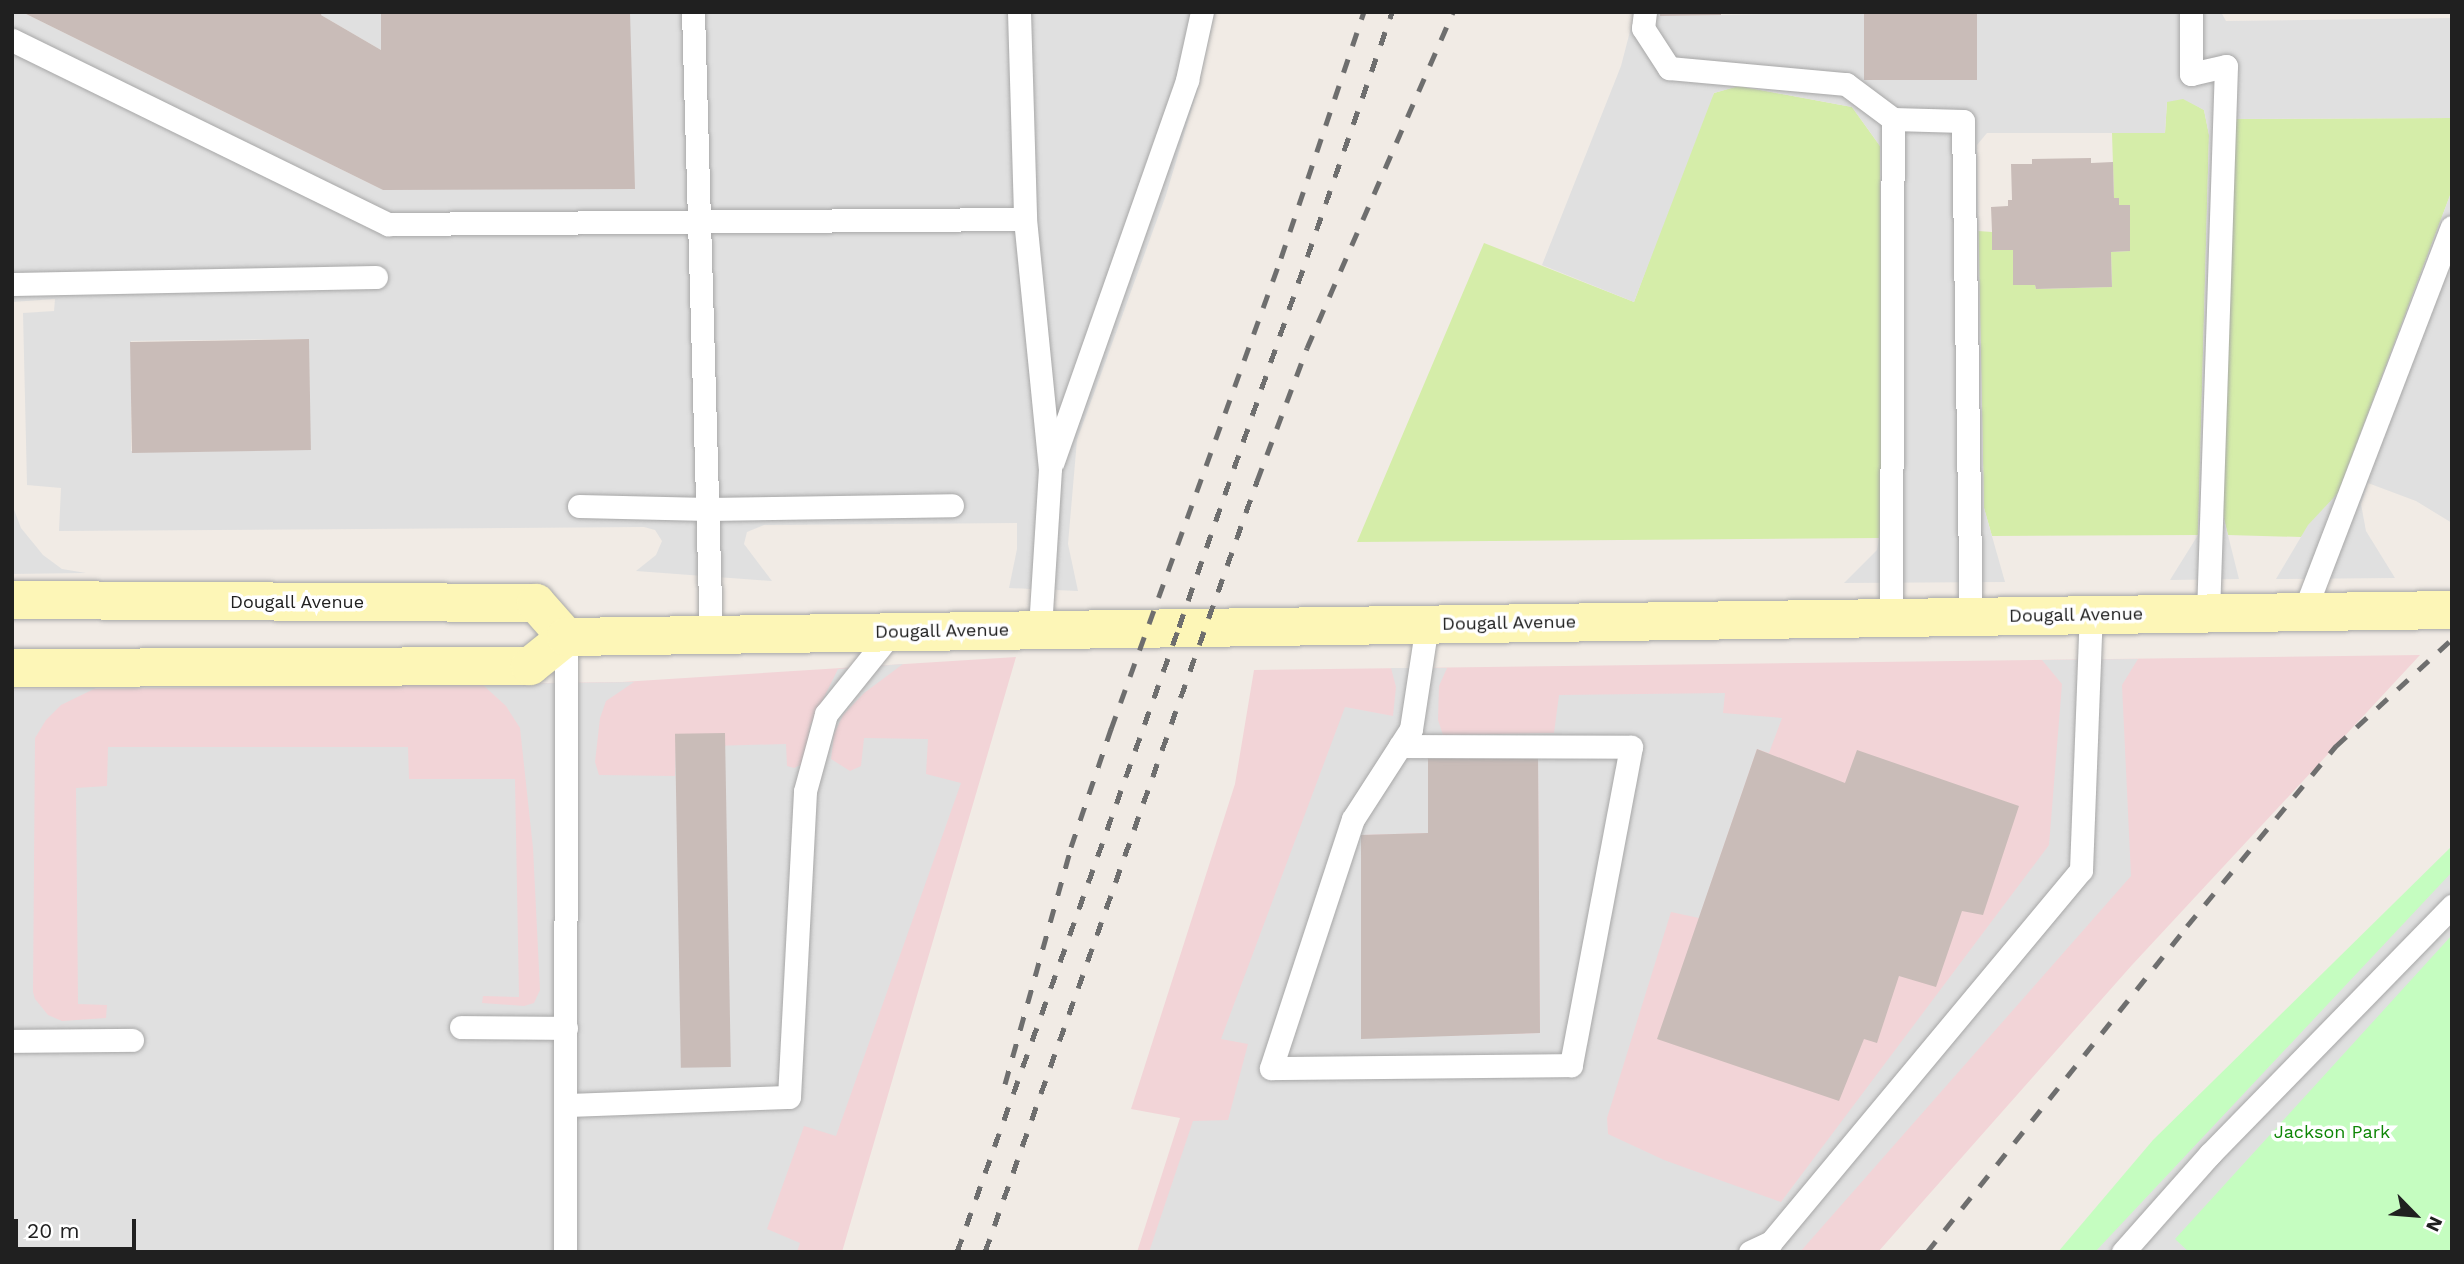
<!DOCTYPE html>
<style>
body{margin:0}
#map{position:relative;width:2464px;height:1264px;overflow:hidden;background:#f1ebe5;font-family:"Work Sans",sans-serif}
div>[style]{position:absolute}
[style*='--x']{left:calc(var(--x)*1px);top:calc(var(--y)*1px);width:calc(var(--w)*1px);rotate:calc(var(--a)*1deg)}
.commercial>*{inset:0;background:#f2d4d7}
.grass>*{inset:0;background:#d5eda9}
.park>*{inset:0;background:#c5fdc0}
.parking>*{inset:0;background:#e0e0e0}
.building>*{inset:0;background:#c9bcb8;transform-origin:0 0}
.roads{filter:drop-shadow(0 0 2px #a7a7a7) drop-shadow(0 0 2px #a7a7a7)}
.lane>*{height:23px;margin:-11.5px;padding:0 11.5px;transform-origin:11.5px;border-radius:11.5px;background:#fff}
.secondary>*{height:38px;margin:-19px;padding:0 19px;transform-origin:19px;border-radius:19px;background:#fdf6b7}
.rail>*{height:5px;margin-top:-2.5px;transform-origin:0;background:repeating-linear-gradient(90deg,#6e6e6e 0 14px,transparent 0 28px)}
span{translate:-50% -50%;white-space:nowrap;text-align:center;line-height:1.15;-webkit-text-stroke:7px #fff;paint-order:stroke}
.street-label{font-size:18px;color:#202020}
.park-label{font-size:18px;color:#0e8605}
.frame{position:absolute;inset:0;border:14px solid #202020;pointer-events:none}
.north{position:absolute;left:2380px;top:1180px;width:70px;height:70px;-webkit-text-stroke:5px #fff;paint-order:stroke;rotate:115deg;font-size:19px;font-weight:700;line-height:28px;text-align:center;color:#202020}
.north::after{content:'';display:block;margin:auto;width:24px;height:32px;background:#202020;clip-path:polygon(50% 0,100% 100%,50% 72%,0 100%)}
.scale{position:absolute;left:14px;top:1219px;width:122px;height:32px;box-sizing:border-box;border:4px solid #202020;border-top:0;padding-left:9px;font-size:21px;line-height:24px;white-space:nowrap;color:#202020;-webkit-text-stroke:5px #fff;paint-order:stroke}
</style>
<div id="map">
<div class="commercial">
<div style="clip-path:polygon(2420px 655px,2132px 965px,1878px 1252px,1137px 1252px,1180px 1118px,1131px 1109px,1235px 784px,1254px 670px)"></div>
<div style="clip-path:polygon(1016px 657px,842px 1252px,12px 1252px,12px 690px,622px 682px)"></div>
</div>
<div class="grass">
<div style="clip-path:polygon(1738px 86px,1852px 107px,1880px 146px,1883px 517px,1879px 538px,1357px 542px,1484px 243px,1634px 302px,1704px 112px,1714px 93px)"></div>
<div style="clip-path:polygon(2183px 98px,2204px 110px,2209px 135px,2198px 535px,1992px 536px,1984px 508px,1978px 231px,1992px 232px,1993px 250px,2013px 250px,2014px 285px,2035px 285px,2036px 289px,2112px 287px,2111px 252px,2130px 251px,2130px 205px,2119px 205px,2118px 198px,2114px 198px,2112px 133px,2165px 133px,2167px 101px)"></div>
<div style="clip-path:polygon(2452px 118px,2452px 190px,2338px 493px,2301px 537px,2228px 535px,2222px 511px,2234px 119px)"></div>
</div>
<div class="park">
<div style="clip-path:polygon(2452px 846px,2452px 1252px,2058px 1252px,2153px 1140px)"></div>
</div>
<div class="parking">
<div style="clip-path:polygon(evenodd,12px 12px,22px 12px,383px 190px,630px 12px,1215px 12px,1198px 88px,1166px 195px,1077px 440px,1068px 544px,1078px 591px,1009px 588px,1017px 549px,1017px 523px,764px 525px,747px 532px,744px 544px,772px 581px,636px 571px,656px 555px,662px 541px,655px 530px,644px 527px,59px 531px,61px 488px,27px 485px,23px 313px,54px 311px,55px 299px,12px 302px,12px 12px,309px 339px,310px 449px,131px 451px,131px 341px,309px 339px)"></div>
<div style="clip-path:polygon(322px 12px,381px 12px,381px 50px,321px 15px)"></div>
<div style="clip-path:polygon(1635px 12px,1660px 12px,1660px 16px,1864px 12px,1867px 80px,1977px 12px,2221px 12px,2226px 21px,2452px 18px,2452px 118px,2234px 119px,2222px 511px,2239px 579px,2170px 580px,2198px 535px,2209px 135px,2204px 110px,2183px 99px,2167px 102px,2165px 133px,1987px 133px,1977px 145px,1984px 508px,2005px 582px,1844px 583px,1877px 550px,1883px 517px,1880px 146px,1852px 107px,1739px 86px,1714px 93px,1634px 302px,1542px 265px,1621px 66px)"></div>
<div style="clip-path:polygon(2452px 190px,2452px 523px,2416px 501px,2368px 483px,2361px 504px,2366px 531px,2395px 578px,2276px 579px,2308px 525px,2338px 493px)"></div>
<div style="clip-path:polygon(12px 504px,21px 528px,43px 555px,62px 569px,86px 573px,12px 574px)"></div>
<div style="clip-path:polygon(evenodd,2138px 659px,2122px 685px,2131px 876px,1800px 1252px,1149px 1252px,1193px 1121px,1228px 1120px,1248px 1044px,1221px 1039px,1345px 707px,1393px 716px,1396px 687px,1391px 668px,1447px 668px,1439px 686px,1438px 720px,1443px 735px,1554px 733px,1559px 695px,1725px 693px,1723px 713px,1782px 718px,1769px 753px,1757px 749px,1699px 918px,1671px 912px,1607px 1118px,1608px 1134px,1664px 1160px,1781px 1202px,2049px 845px,2062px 684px,2042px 660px,2138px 659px,1538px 755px,1540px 1033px,1361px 1038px,1361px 835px,1428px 833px,1538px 755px)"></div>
<div style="clip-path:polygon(903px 664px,864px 693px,843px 715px,834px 734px,831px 759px,850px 771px,861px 766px,864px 738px,928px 739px,926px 774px,961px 783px,836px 1136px,804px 1126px,767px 1229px,800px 1243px,797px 1252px,12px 1252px,12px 690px,96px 688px,61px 705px,46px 720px,35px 738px,33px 992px,35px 999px,48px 1015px,62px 1021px,106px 1018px,107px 1005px,78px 1004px,76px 788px,107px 786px,108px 747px,408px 747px,409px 779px,515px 779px,519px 997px,483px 996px,482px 1003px,524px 1006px,534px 1003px,540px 990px,533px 848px,520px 728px,506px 706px,482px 684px,634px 682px,606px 701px,600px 718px,595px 762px,599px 775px,675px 776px,676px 747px,786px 744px,787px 766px,794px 768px,805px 763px,810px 726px,838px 669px)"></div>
<div style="clip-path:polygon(2452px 872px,2452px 935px,2175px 1239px,2189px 1252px,2095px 1252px)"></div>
</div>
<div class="building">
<div style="clip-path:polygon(22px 12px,322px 12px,321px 15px,381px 50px,381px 12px,630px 12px,635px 189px,383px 190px)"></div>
<div style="clip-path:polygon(1660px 12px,1721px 12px,1721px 15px,1660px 16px)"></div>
<div style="left:1864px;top:12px;width:113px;height:68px"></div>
<div style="clip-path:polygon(2091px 158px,2091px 163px,2113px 162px,2114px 198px,2119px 198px,2119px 205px,2130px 205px,2130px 251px,2111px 252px,2112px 287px,2036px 289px,2035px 285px,2013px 285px,2013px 250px,1992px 250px,1992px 232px,1991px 207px,2008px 206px,2008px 200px,2012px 200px,2011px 164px,2032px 164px,2032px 159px)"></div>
<div style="left:309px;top:339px;width:111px;height:179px;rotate:89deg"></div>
<div style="left:725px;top:733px;width:334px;height:50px;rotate:89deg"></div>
<div style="clip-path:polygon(1757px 749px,1845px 783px,1857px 750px,2019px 806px,1983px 915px,1962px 911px,1936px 987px,1899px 976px,1877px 1043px,1864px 1039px,1839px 1101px,1657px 1039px)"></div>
<div style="clip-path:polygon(1538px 755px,1540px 1033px,1361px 1039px,1361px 835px,1428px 833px,1428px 756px)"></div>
</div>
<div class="roads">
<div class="lane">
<div style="--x:693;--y:12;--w:623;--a:88.35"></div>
<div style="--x:1019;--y:12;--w:207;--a:88.3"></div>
<div style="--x:1025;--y:219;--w:251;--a:84.3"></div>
<div style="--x:1050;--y:469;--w:161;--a:93.6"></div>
<div style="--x:1645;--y:12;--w:16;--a:97"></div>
<div style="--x:1643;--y:28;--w:48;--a:57"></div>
<div style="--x:1669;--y:68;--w:178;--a:5.2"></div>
<div style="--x:1846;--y:84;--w:59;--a:36.7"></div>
<div style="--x:1893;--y:119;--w:70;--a:1.6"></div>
<div style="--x:1963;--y:121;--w:495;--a:89.1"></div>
<div style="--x:2191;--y:12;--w:62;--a:90"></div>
<div style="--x:2191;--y:74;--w:36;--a:-13"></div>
<div style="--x:2226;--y:66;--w:548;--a:91.88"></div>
<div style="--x:12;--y:40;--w:419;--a:26.1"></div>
<div style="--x:388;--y:224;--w:637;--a:-0.45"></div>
<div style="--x:12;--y:284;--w:364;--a:-1.1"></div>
<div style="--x:1053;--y:461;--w:404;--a:-70.6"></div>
<div style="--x:1187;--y:80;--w:70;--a:-77.6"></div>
<div style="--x:579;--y:506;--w:129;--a:1.3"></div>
<div style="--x:708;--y:509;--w:244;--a:-0.9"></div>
<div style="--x:2304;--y:612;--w:412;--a:-69"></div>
<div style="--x:1891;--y:617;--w:498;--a:-89.8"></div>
<div style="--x:1400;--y:746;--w:231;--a:0.2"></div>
<div style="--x:1631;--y:747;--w:324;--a:100.7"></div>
<div style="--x:1571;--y:1065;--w:300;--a:179.4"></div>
<div style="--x:1271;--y:1068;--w:262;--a:-71.8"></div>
<div style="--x:1353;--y:819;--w:107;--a:-57.2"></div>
<div style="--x:1411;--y:729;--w:106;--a:-81.3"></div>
<div style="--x:461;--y:1027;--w:105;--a:0.5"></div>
<div style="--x:12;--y:1041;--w:120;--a:-0.5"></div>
<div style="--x:566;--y:1105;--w:223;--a:-2.1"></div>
<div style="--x:789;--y:1097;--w:306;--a:-87"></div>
<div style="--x:805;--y:791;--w:80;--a:-74.7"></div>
<div style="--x:826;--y:714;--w:105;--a:-51.2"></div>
<div style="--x:565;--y:1252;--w:615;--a:-89.91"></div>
<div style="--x:1750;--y:1252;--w:23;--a:-25"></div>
<div style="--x:1771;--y:1242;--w:484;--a:-50.2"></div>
<div style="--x:2081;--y:870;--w:255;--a:-87.8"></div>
<div style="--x:2123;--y:1252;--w:131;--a:-48.4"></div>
<div style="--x:2210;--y:1154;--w:347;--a:-45.7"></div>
</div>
<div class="secondary">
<div style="--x:12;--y:600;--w:524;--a:0.33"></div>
<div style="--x:536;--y:603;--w:45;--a:48.6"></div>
<div style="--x:12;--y:668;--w:518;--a:-0.22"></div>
<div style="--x:530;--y:666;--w:46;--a:-38.9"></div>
<div style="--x:566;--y:637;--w:1886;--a:-0.82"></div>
</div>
</div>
<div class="rail">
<div style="--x:1005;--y:1084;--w:246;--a:-74.4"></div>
<div style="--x:1071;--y:847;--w:125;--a:-71.3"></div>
<div style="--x:1111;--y:729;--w:501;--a:-70.15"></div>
<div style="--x:1281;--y:258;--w:260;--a:-71.4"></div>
<div style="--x:957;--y:1252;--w:663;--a:-70.44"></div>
<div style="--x:1179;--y:627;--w:651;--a:-70.9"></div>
<div style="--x:985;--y:1252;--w:818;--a:-70.57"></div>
<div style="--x:1257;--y:481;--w:142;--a:-69.4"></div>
<div style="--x:1307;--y:348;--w:366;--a:-66.5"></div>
<div style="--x:1927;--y:1252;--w:417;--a:-51.4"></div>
<div style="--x:2187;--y:926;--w:234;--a:-50.4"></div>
<div style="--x:2336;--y:746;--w:158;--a:-42.7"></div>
</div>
<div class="street-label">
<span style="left:297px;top:602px">Dougall Avenue</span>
<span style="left:2076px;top:615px;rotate:-1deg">Dougall Avenue</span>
<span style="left:1509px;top:623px;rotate:-1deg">Dougall Avenue</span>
<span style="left:942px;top:631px;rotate:-1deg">Dougall Avenue</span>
</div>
<div class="park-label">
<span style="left:2332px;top:1132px">Jackson Park</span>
</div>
<div class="frame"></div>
<div class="north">N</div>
<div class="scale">20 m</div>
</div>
